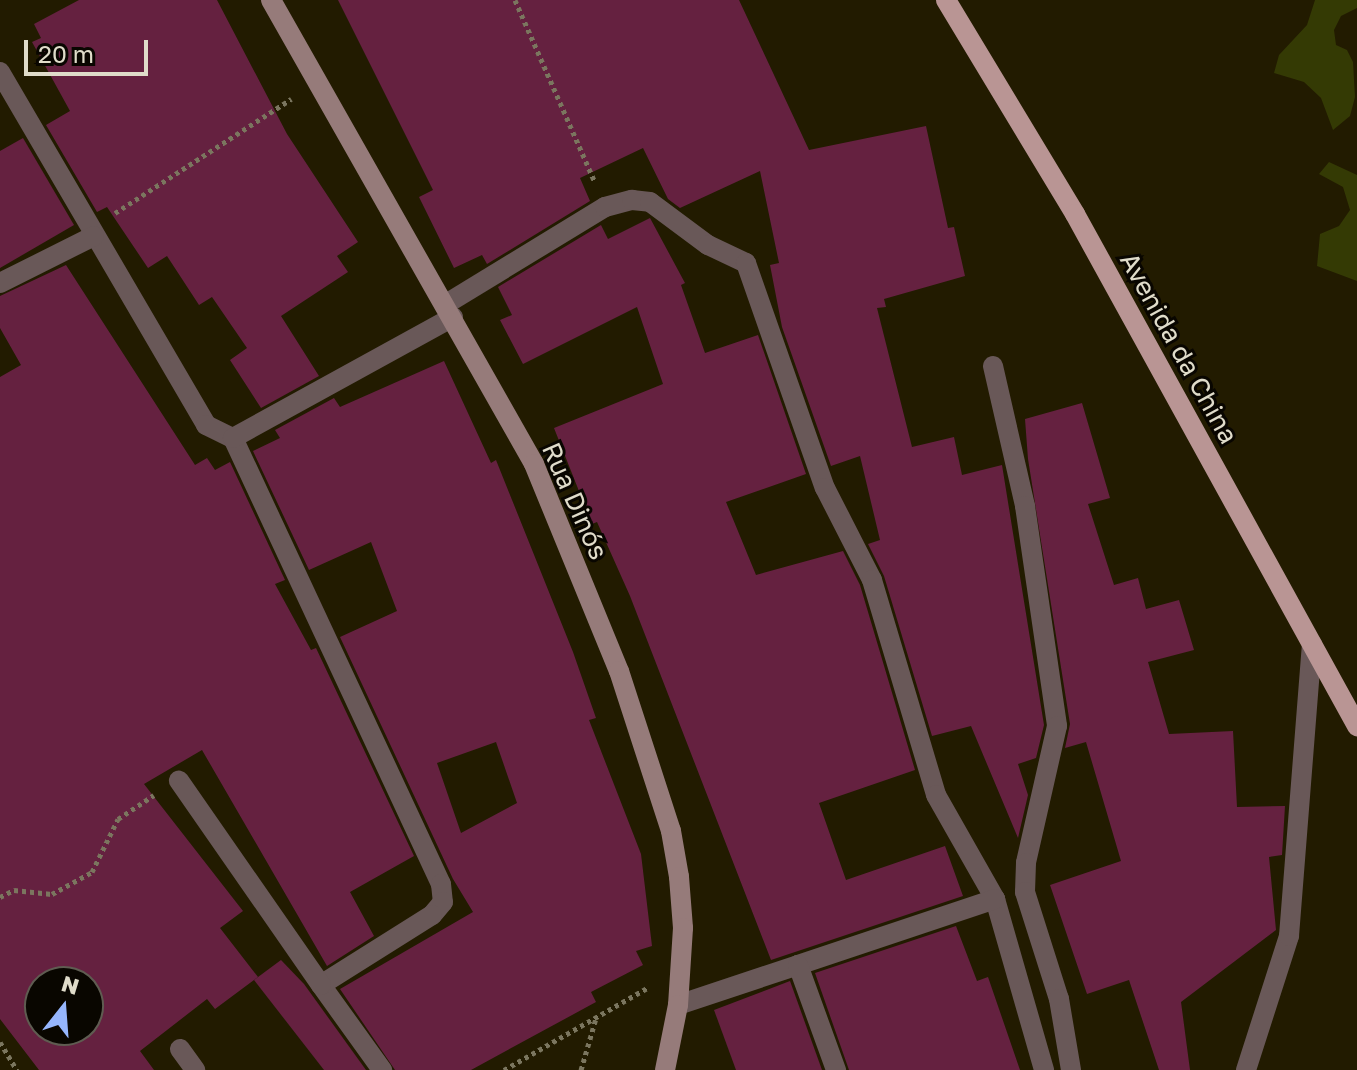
<!DOCTYPE html>
<meta charset="utf-8">
<style>
body{margin:0}
#map{position:relative;width:1357px;height:1070px;overflow:hidden;background:#221b00;font-family:"Golos Text",sans-serif}
div>[style]{position:absolute}
[style*='--x']{left:calc(var(--x)*1px);top:calc(var(--y)*1px);width:calc(var(--w)*1px);rotate:calc(var(--a)*1deg)}
.green>*{inset:0;background:#343a04}
.building>*{inset:0;background:#652140}
.path>*{height:5px;margin-top:-2.5px;transform-origin:0;background:repeating-linear-gradient(90deg,#7b765f 0 4px,transparent 0 8px)}
.lane>*{height:20px;margin:-10px;padding:0 10px;transform-origin:10px;border-radius:10px;background:#695858}
.street>*{height:20px;margin:-10px;padding:0 10px;transform-origin:10px;border-radius:10px;background:#695858}
.secondary>*{height:20px;margin:-10px;padding:0 10px;transform-origin:10px;border-radius:10px;background:#967b7a}
.primary>*{height:20px;margin:-10px;padding:0 10px;transform-origin:10px;border-radius:10px;background:#b99594}
span{translate:-50% -50%;white-space:nowrap;text-align:center;line-height:1.15;-webkit-text-stroke:6px #090600;paint-order:stroke}
.street-label{font-size:26px;color:#e0dcca}
.north{position:absolute;left:24px;top:966px;width:80px;height:80px;box-sizing:border-box;background:#090600;border:2px solid #5f5c51;border-radius:50%;rotate:17deg;font-size:22px;font-weight:700;line-height:32px;text-align:center;color:#e0dcca}
.north::after{content:'';display:block;margin:auto;width:28px;height:36px;background:#96b6fd;clip-path:polygon(50% 0,100% 100%,50% 72%,0 100%)}
.scale{position:absolute;left:24px;top:40px;width:124px;height:36px;box-sizing:border-box;border:4px solid #e0dcca;border-top:0;padding-left:10px;font-size:24px;line-height:28px;white-space:nowrap;color:#e0dcca;-webkit-text-stroke:6px #090600;paint-order:stroke}
</style>
<div id="map">
<div class="green">
<div style="clip-path:polygon(1315px 0,1357px 0,1357px 8px,1341px 16px,1334px 30px,1336px 45px,1347px 50px,1353px 62px,1355px 97px,1350px 116px,1333px 130px,1321px 98px,1304px 82px,1274px 73px,1279px 55px,1307px 25px)"></div>
<div style="clip-path:polygon(1329px 162px,1357px 175px,1357px 281px,1317px 266px,1320px 234px,1339px 226px,1350px 210px,1343px 187px,1319px 174px)"></div>
</div>
<div class="building">
<div style="clip-path:polygon(79px 0,217px 0,287px 134px,358px 242px,337px 256px,348px 272px,281px 316px,319px 376px,261px 408px,230px 360px,247px 348px,212px 297px,199px 305px,167px 256px,148px 268px,107px 207px,97px 212px,46px 125px,70px 111px,32px 42px,41px 38px,34px 24px)"></div>
<div style="clip-path:polygon(338px 0,739px 0,809px 150px,926px 126px,948px 228px,954px 227px,965px 276px,884px 299px,886px 307px,877px 308px,912px 447px,954px 437px,962px 475px,1002px 465px,1044px 725px,1036px 758px,1018px 764px,1028px 795px,1018px 838px,971px 726px,932px 736px,884px 576px,868px 544px,880px 540px,860px 456px,831px 466px,782px 327px,770px 265px,779px 263px,760px 171px,680px 208px,668px 199px,643px 148px,580px 178px,590px 201px,487px 264px,482px 255px,454px 268px,419px 197px,433px 190px)"></div>
<div style="clip-path:polygon(23px 138px,74px 225px,0 268px,0 151px)"></div>
<div style="clip-path:polygon(650px 218px,685px 283px,681px 285px,705px 353px,758px 335px,806px 474px,726px 502px,756px 575px,843px 551px,860px 585px,915px 770px,819px 803px,846px 880px,945px 846px,963px 896px,771px 960px,630px 596px,597px 522px,592px 524px,554px 428px,663px 384px,637px 307px,523px 364px,500px 320px,512px 315px,498px 287px,601px 225px,608px 239px)"></div>
<div style="clip-path:polygon(evenodd,66px 265px,195px 465px,207px 458px,215px 470px,230px 462px,285px 580px,275px 584px,311px 650px,316px 648px,414px 856px,350px 892px,374px 936px,327px 966px,202px 750px,144px 784px,243px 911px,220px 928px,258px 977px,215px 1009px,207px 999px,140px 1051px,154px 1070px,39px 1070px,0 1019px,0 377px,21px 365px,0 328px,0 296px,66px 265px,40px 982px,88px 982px,88px 1030px,40px 1030px,40px 982px)"></div>
<div style="clip-path:polygon(evenodd,444px 361px,491px 463px,496px 460px,573px 652px,596px 718px,589px 720px,641px 854px,652px 946px,636px 951px,643px 965px,591px 992px,596px 1002px,471px 1070px,395px 1070px,340px 989px,473px 912px,453px 879px,340px 637px,397px 611px,371px 542px,309px 570px,253px 451px,280px 438px,275px 430px,334px 398px,340px 407px,444px 361px,496px 742px,517px 803px,461px 833px,437px 763px,496px 742px)"></div>
<div style="clip-path:polygon(1082px 403px,1110px 498px,1088px 504px,1114px 585px,1138px 578px,1146px 609px,1179px 600px,1194px 650px,1148px 662px,1169px 734px,1233px 731px,1237px 807px,1285px 806px,1282px 855px,1269px 857px,1276px 930px,1181px 1002px,1190px 1070px,1159px 1070px,1129px 980px,1087px 994px,1050px 885px,1121px 861px,1086px 742px,1065px 748px,1070px 724px,1028px 459px,1025px 419px)"></div>
<div style="clip-path:polygon(956px 926px,977px 981px,988px 977px,1020px 1070px,849px 1070px,815px 973px)"></div>
<div style="clip-path:polygon(281px 960px,304px 984px,366px 1070px,324px 1070px,254px 980px)"></div>
<div style="clip-path:polygon(790px 981px,822px 1070px,736px 1070px,714px 1010px)"></div>
</div>
<div class="path">
<div style="--x:515;--y:0;--w:197;--a:66.3"></div>
<div style="--x:115;--y:213;--w:210;--a:-32.9"></div>
<div style="--x:0;--y:897;--w:16;--a:-27"></div>
<div style="--x:14;--y:890;--w:38;--a:6"></div>
<div style="--x:52;--y:894;--w:46;--a:-28.8"></div>
<div style="--x:92;--y:872;--w:59;--a:-63.9"></div>
<div style="--x:118;--y:819;--w:43;--a:-33.7"></div>
<div style="--x:0;--y:1042;--w:33;--a:59"></div>
<div style="--x:504;--y:1070;--w:167;--a:-29.8"></div>
<div style="--x:581;--y:1070;--w:54;--a:-73.9"></div>
</div>
<div class="lane">
<div style="--x:993;--y:366;--w:144;--a:77.1"></div>
<div style="--x:1025;--y:506;--w:222;--a:81.7"></div>
<div style="--x:1057;--y:726;--w:140;--a:102.8"></div>
<div style="--x:1026;--y:863;--w:29;--a:92"></div>
<div style="--x:1025;--y:892;--w:112;--a:72.4"></div>
<div style="--x:1059;--y:999;--w:72;--a:80.4"></div>
<div style="--x:321;--y:985;--w:105;--a:54.3"></div>
<div style="--x:180;--y:1049;--w:26;--a:54"></div>
</div>
<div class="street">
<div style="--x:0;--y:72;--w:409;--a:59.7"></div>
<div style="--x:206;--y:425;--w:30;--a:26"></div>
<div style="--x:233;--y:438;--w:492;--a:65"></div>
<div style="--x:441;--y:884;--w:18;--a:84"></div>
<div style="--x:443;--y:902;--w:17;--a:130"></div>
<div style="--x:432;--y:915;--w:131;--a:147.8"></div>
<div style="--x:321;--y:985;--w:249;--a:-124.8"></div>
<div style="--x:0;--y:283;--w:105;--a:-26.6"></div>
<div style="--x:446;--y:304;--w:186;--a:-31.4"></div>
<div style="--x:605;--y:207;--w:28;--a:-15"></div>
<div style="--x:632;--y:200;--w:18;--a:6"></div>
<div style="--x:650;--y:202;--w:72;--a:36.6"></div>
<div style="--x:708;--y:245;--w:42;--a:25.3"></div>
<div style="--x:746;--y:263;--w:238;--a:70.7"></div>
<div style="--x:825;--y:488;--w:103;--a:62.9"></div>
<div style="--x:872;--y:580;--w:224;--a:73.4"></div>
<div style="--x:936;--y:795;--w:120;--a:60.4"></div>
<div style="--x:995;--y:899;--w:178;--a:74"></div>
<div style="--x:233;--y:438;--w:251;--a:-28.8"></div>
<div style="--x:798;--y:965;--w:208;--a:-18.5"></div>
<div style="--x:678;--y:1005;--w:126;--a:-18.4"></div>
<div style="--x:798;--y:965;--w:112;--a:70.1"></div>
<div style="--x:1246;--y:1070;--w:141;--a:-72.2"></div>
<div style="--x:1289;--y:936;--w:293;--a:-85.5"></div>
</div>
<div class="secondary">
<div style="--x:271;--y:0;--w:533;--a:60.45"></div>
<div style="--x:534;--y:464;--w:224;--a:67.7"></div>
<div style="--x:619;--y:671;--w:168;--a:72"></div>
<div style="--x:671;--y:831;--w:47;--a:80.1"></div>
<div style="--x:679;--y:877;--w:51;--a:85.5"></div>
<div style="--x:683;--y:928;--w:77;--a:93.7"></div>
<div style="--x:678;--y:1005;--w:66;--a:101.3"></div>
</div>
<div class="primary">
<div style="--x:946;--y:0;--w:250;--a:58.9"></div>
<div style="--x:1075;--y:214;--w:585;--a:61.15"></div>
</div>
<div class="street-label">
<span style="left:1179px;top:348px;rotate:61deg">Avenida da China</span>
<span style="left:575px;top:501px;rotate:66deg">Rua Dinós</span>
</div>
<div class="north">N</div>
<div class="scale">20 m</div>
</div>
